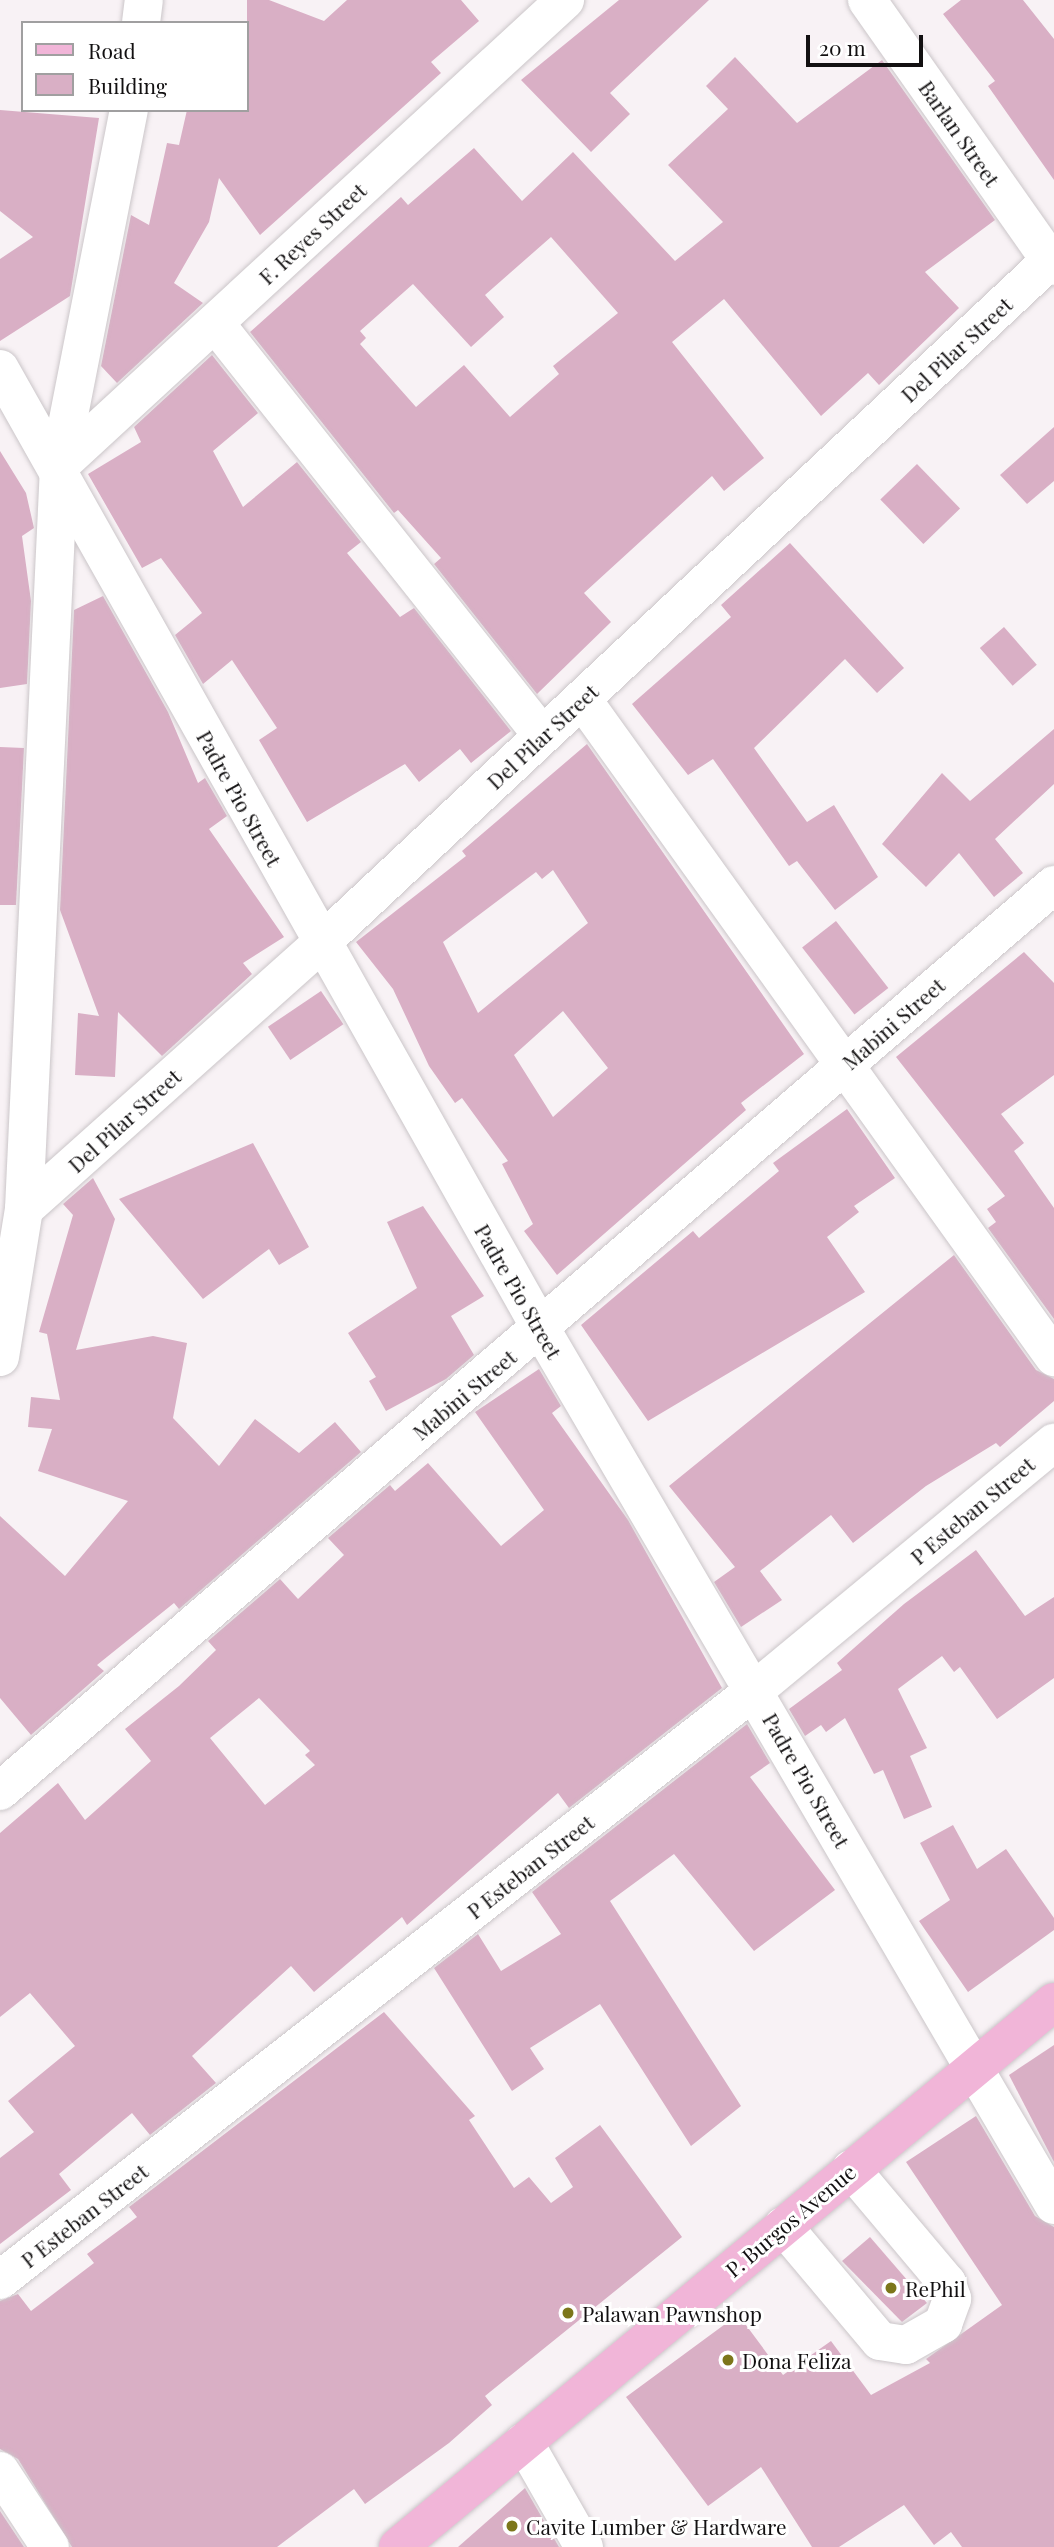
<!DOCTYPE html>
<style>
body{margin:0}
#map{position:relative;width:1054px;height:2547px;overflow:hidden;background:#f8f2f5;font-family:"Playfair Display",serif}
div>[style]{position:absolute}
[style*='--x']{left:calc(var(--x)*1px);top:calc(var(--y)*1px);width:calc(var(--w)*1px);rotate:calc(var(--a)*1deg)}
.building>*{inset:0;background:#d9afc5;transform-origin:0 0}
.roads{filter:drop-shadow(0 0 2px #cbc6c9) drop-shadow(0 0 2px #cbc6c9)}
.minor>*{height:38px;margin:-19px;padding:0 19px;transform-origin:19px;border-radius:19px;background:#fff}
.major>*{height:38px;margin:-19px;padding:0 19px;transform-origin:19px;border-radius:19px;background:#f1b5d8}
.dots>*{width:19px;height:19px;translate:-50% -50%;box-sizing:border-box;border:4px solid #fff;border-radius:50%}
span{translate:-50% -50%;white-space:nowrap;text-align:center;line-height:1.15;-webkit-text-stroke:6px #fff;paint-order:stroke}
.street-label{font-size:21px;color:#121011}
.poi-label{font-size:21px;color:#121011}
.left{translate:0 -50%;text-align:left}
.legend{position:absolute;left:21px;top:21px;width:228px;height:91px;box-sizing:border-box;background:#fff;border:2px solid #a09fa0;margin:0;padding:9px 12px;list-style:none;font-size:21px;color:#121011}
.legend li{display:flex;align-items:center;gap:14px;height:35px}
.legend b{width:35px;border:2px solid #a09fa0}
.scale{position:absolute;left:806px;top:35px;width:117px;height:32px;box-sizing:border-box;border:4px solid #121011;border-top:0;padding-left:9px;font-size:21px;line-height:24px;white-space:nowrap;color:#121011;-webkit-text-stroke:5px #fff;paint-order:stroke}
</style>
<div id="map">
<div class="building">
<div style="clip-path:polygon(247px 0,269px 0,324px 21px,347px 0,461px 0,479px 21px,431px 62px,441px 73px,260px 235px,219px 178px,209px 222px,174px 283px,203px 303px,117px 383px,101px 366px,131px 215px,149px 225px,167px 143px,179px 145px,187px 110px,247px 110px)"></div>
<div style="clip-path:polygon(619px 0,709px 0,610px 93px,630px 114px,591px 152px,521px 80px)"></div>
<div style="clip-path:polygon(961px 0,1023px 0,1054px 39px,1054px 180px,988px 86px,995px 81px,943px 14px)"></div>
<div style="clip-path:polygon(evenodd,735px 57px,797px 123px,882px 60px,995px 220px,925px 272px,959px 308px,879px 385px,868px 373px,821px 416px,724px 299px,672px 342px,764px 458px,724px 491px,712px 476px,584px 593px,611px 622px,537px 694px,434px 564px,441px 558px,398px 510px,394px 513px,250px 332px,401px 197px,408px 205px,474px 148px,522px 201px,573px 152px,675px 261px,723px 222px,668px 165px,728px 109px,706px 86px,735px 57px,551px 237px,618px 313px,553px 366px,559px 374px,510px 417px,464px 365px,416px 407px,360px 344px,366px 338px,360px 331px,413px 284px,471px 347px,504px 317px,485px 295px,551px 237px)"></div>
<div style="clip-path:polygon(0 110px,99px 118px,70px 296px,0 341px,0 259px,33px 237px,0 211px)"></div>
<div style="clip-path:polygon(212px 355px,258px 413px,213px 451px,243px 507px,297px 462px,361px 542px,347px 553px,400px 617px,414px 608px,511px 731px,471px 763px,460px 749px,419px 782px,405px 764px,307px 822px,259px 740px,277px 728px,232px 660px,203px 684px,175px 635px,202px 613px,161px 558px,142px 568px,88px 474px,141px 442px,134px 427px)"></div>
<div style="clip-path:polygon(1054px 427px,1054px 481px,1027px 504px,1000px 475px)"></div>
<div style="clip-path:polygon(0 451px,26px 493px,34px 528px,22px 536px,31px 601px,27px 684px,0 688px)"></div>
<div style="left:917px;top:464px;width:62px;height:51px;rotate:46deg"></div>
<div style="clip-path:polygon(790px 543px,904px 668px,877px 693px,845px 659px,754px 748px,807px 822px,834px 805px,878px 877px,835px 910px,797px 861px,789px 866px,713px 759px,688px 775px,632px 704px,731px 617px,721px 605px)"></div>
<div style="clip-path:polygon(103px 596px,168px 712px,198px 783px,205px 778px,227px 816px,209px 829px,284px 937px,243px 963px,252px 974px,162px 1056px,118px 1012px,115px 1077px,75px 1075px,78px 1013px,99px 1016px,60px 910px,74px 610px)"></div>
<div style="left:1004px;top:627px;width:50px;height:32px;rotate:49deg"></div>
<div style="clip-path:polygon(1054px 729px,1054px 784px,995px 839px,1023px 873px,994px 897px,959px 853px,926px 887px,882px 844px,942px 773px,970px 801px)"></div>
<div style="clip-path:polygon(evenodd,587px 744px,804px 1054px,741px 1103px,746px 1110px,557px 1275px,524px 1231px,533px 1224px,502px 1164px,508px 1161px,462px 1098px,455px 1103px,429px 1066px,393px 989px,356px 942px,466px 856px,462px 851px,587px 744px,553px 870px,588px 923px,478px 1013px,443px 942px,536px 872px,542px 879px,553px 870px,587px 744px,563px 1011px,608px 1068px,553px 1117px,514px 1055px,563px 1011px)"></div>
<div style="clip-path:polygon(0 747px,24px 748px,16px 905px,0 905px)"></div>
<div style="left:836px;top:921px;width:85px;height:43px;rotate:52deg"></div>
<div style="clip-path:polygon(1024px 952px,1054px 983px,1054px 1075px,1001px 1114px,1024px 1143px,1014px 1151px,1054px 1208px,1054px 1319px,988px 1228px,996px 1222px,987px 1209px,1005px 1196px,896px 1057px)"></div>
<div style="left:321px;top:991px;width:40px;height:64px;rotate:56deg"></div>
<div style="clip-path:polygon(847px 1109px,895px 1178px,854px 1206px,859px 1212px,827px 1237px,865px 1292px,648px 1421px,581px 1325px,693px 1231px,699px 1238px,779px 1171px,773px 1163px)"></div>
<div style="clip-path:polygon(253px 1143px,309px 1247px,279px 1265px,269px 1249px,203px 1299px,119px 1199px)"></div>
<div style="clip-path:polygon(93px 1178px,115px 1219px,76px 1350px,153px 1336px,187px 1343px,173px 1418px,219px 1466px,255px 1419px,299px 1453px,335px 1422px,361px 1452px,179px 1609px,174px 1603px,97px 1665px,104px 1671px,31px 1735px,0 1698px,0 1516px,65px 1576px,128px 1501px,38px 1471px,52px 1429px,28px 1427px,31px 1397px,60px 1400px,47px 1334px,39px 1332px,73px 1215px,63px 1204px)"></div>
<div style="clip-path:polygon(423px 1206px,484px 1296px,451px 1316px,474px 1355px,446px 1379px,386px 1411px,369px 1381px,376px 1377px,348px 1333px,417px 1288px,387px 1222px)"></div>
<div style="clip-path:polygon(954px 1255px,1036px 1370px,1054px 1379px,1054px 1401px,1000px 1447px,996px 1443px,926px 1486px,853px 1543px,831px 1515px,760px 1571px,782px 1600px,741px 1627px,714px 1582px,735px 1567px,669px 1486px)"></div>
<div style="clip-path:polygon(evenodd,539px 1369px,561px 1406px,552px 1413px,628px 1520px,722px 1688px,569px 1808px,558px 1793px,407px 1925px,402px 1917px,314px 1992px,291px 1966px,192px 2056px,216px 2083px,150px 2135px,132px 2113px,59px 2174px,71px 2190px,0 2244px,0 2158px,34px 2132px,8px 2101px,75px 2046px,30px 1993px,0 2017px,0 1833px,58px 1783px,85px 1820px,151px 1761px,125px 1729px,179px 1686px,216px 1650px,208px 1641px,280px 1579px,298px 1599px,344px 1555px,328px 1538px,390px 1485px,395px 1491px,428px 1463px,501px 1546px,544px 1510px,475px 1412px,539px 1369px,259px 1698px,310px 1751px,305px 1755px,315px 1765px,265px 1805px,210px 1738px,259px 1698px)"></div>
<div style="clip-path:polygon(976px 1550px,1025px 1616px,1054px 1597px,1054px 1678px,997px 1719px,960px 1667px,954px 1672px,942px 1656px,898px 1689px,927px 1748px,910px 1756px,932px 1807px,904px 1819px,883px 1770px,874px 1774px,845px 1718px,826px 1732px,821px 1725px,805px 1736px,789px 1709px,842px 1670px,837px 1663px,904px 1604px)"></div>
<div style="clip-path:polygon(747px 1724px,770px 1763px,750px 1777px,835px 1890px,754px 1951px,674px 1854px,610px 1901px,741px 2106px,691px 2146px,600px 2004px,530px 2048px,544px 2069px,512px 2091px,434px 1968px,478px 1934px,501px 1971px,561px 1934px,532px 1892px)"></div>
<div style="clip-path:polygon(953px 1825px,977px 1869px,1006px 1849px,1054px 1918px,1054px 1930px,968px 1992px,919px 1921px,950px 1900px,920px 1843px)"></div>
<div style="clip-path:polygon(384px 2012px,475px 2116px,469px 2120px,514px 2188px,529px 2177px,551px 2203px,573px 2187px,555px 2158px,600px 2125px,682px 2237px,485px 2396px,492px 2405px,449px 2443px,365px 2504px,354px 2489px,277px 2547px,72px 2547px,18px 2459px,0 2449px,0 2301px,18px 2294px,31px 2311px,94px 2263px,87px 2254px,137px 2217px,129px 2207px)"></div>
<div style="clip-path:polygon(1054px 2045px,1054px 2162px,1009px 2075px)"></div>
<div style="clip-path:polygon(976px 2116px,1035px 2216px,1054px 2227px,1054px 2547px,962px 2547px,951px 2532px,934px 2545px,904px 2505px,839px 2547px,812px 2547px,761px 2467px,708px 2506px,626px 2397px,732px 2319px,737px 2325px,743px 2321px,783px 2375px,831px 2341px,871px 2395px,930px 2363px,926px 2359px,1002px 2305px,906px 2162px)"></div>
<div style="clip-path:polygon(870px 2237px,927px 2303px,902px 2322px,842px 2261px)"></div>
<div style="clip-path:polygon(525px 2488px,559px 2547px,458px 2547px)"></div>
<div style="clip-path:polygon(0 2511px,24px 2547px,0 2547px)"></div>
</div>
<div class="roads">
<div class="minor">
<div style="--x:867;--y:0;--w:325;--a:54.9"></div>
<div style="--x:141;--y:23;--w:23;--a:-83"></div>
<div style="--x:215;--y:323;--w:526;--a:51.56"></div>
<div style="--x:0;--y:369;--w:1102;--a:60.6"></div>
<div style="--x:541;--y:1329;--w:1015;--a:59.65"></div>
<div style="--x:59;--y:466;--w:688;--a:-42.64"></div>
<div style="--x:582;--y:699;--w:810;--a:54.35"></div>
<div style="--x:24;--y:1209;--w:397;--a:-41.8"></div>
<div style="--x:320;--y:944;--w:1005;--a:-43.11"></div>
<div style="--x:0;--y:1357;--w:150;--a:-80.8"></div>
<div style="--x:24;--y:1209;--w:744;--a:-87.3"></div>
<div style="--x:59;--y:466;--w:363;--a:-78.9"></div>
<div style="--x:0;--y:1791;--w:1390;--a:-40.68"></div>
<div style="--x:783;--y:2226;--w:150;--a:49.9"></div>
<div style="--x:880;--y:2341;--w:26;--a:9"></div>
<div style="--x:906;--y:2345;--w:43;--a:-29.6"></div>
<div style="--x:943;--y:2324;--w:27;--a:-70"></div>
<div style="--x:952;--y:2299;--w:17;--a:-107"></div>
<div style="--x:947;--y:2283;--w:149;--a:-130.1"></div>
<div style="--x:0;--y:2280;--w:958;--a:-38.01"></div>
<div style="--x:755;--y:1690;--w:388;--a:-39.6"></div>
<div style="--x:524;--y:2442;--w:121;--a:60.3"></div>
<div style="--x:0;--y:2471;--w:91;--a:56.7"></div>
</div>
<div class="major">
<div style="--x:398;--y:2547;--w:853;--a:-39.72"></div>
</div>
</div>
<div class="dots">
<div style="left:891px;top:2288px;background:#7c761a"></div>
<div style="left:568px;top:2313px;background:#7c761a"></div>
<div style="left:728px;top:2360px;background:#7c761a"></div>
<div style="left:512px;top:2526px;background:#7c761a"></div>
</div>
<div class="street-label">
<span style="left:960px;top:133px;rotate:55deg">Barlan Street</span>
<span style="left:312px;top:233px;rotate:-43deg">F. Reyes Street</span>
<span style="left:956px;top:349px;rotate:-43deg">Del Pilar Street</span>
<span style="left:542px;top:736px;rotate:-43deg">Del Pilar Street</span>
<span style="left:240px;top:798px;rotate:61deg">Padre Pio Street</span>
<span style="left:893px;top:1023px;rotate:-41deg">Mabini Street</span>
<span style="left:124px;top:1120px;rotate:-42deg">Del Pilar Street</span>
<span style="left:519px;top:1291px;rotate:60deg">Padre Pio Street</span>
<span style="left:464px;top:1394px;rotate:-40deg">Mabini Street</span>
<span style="left:972px;top:1510px;rotate:-40deg">P Esteban Street</span>
<span style="left:807px;top:1780px;rotate:60deg">Padre Pio Street</span>
<span style="left:530px;top:1866px;rotate:-38deg">P Esteban Street</span>
<span style="left:84px;top:2215px;rotate:-38deg">P Esteban Street</span>
<span style="left:790px;top:2220px;rotate:-40deg">P. Burgos Avenue</span>
</div>
<div class="poi-label">
<span class="left" style="left:905px;top:2288px">RePhil</span>
<span class="left" style="left:582px;top:2313px">Palawan Pawnshop</span>
<span class="left" style="left:742px;top:2360px">Dona Feliza</span>
<span class="left" style="left:526px;top:2526px">Cavite Lumber &amp; Hardware</span>
</div>
<ul class="legend">
<li><b style="height:9px;background:#f1b5d8"></b>Road</li>
<li><b style="height:19px;background:#d9afc5"></b>Building</li>
</ul>
<div class="scale">20 m</div>
</div>
